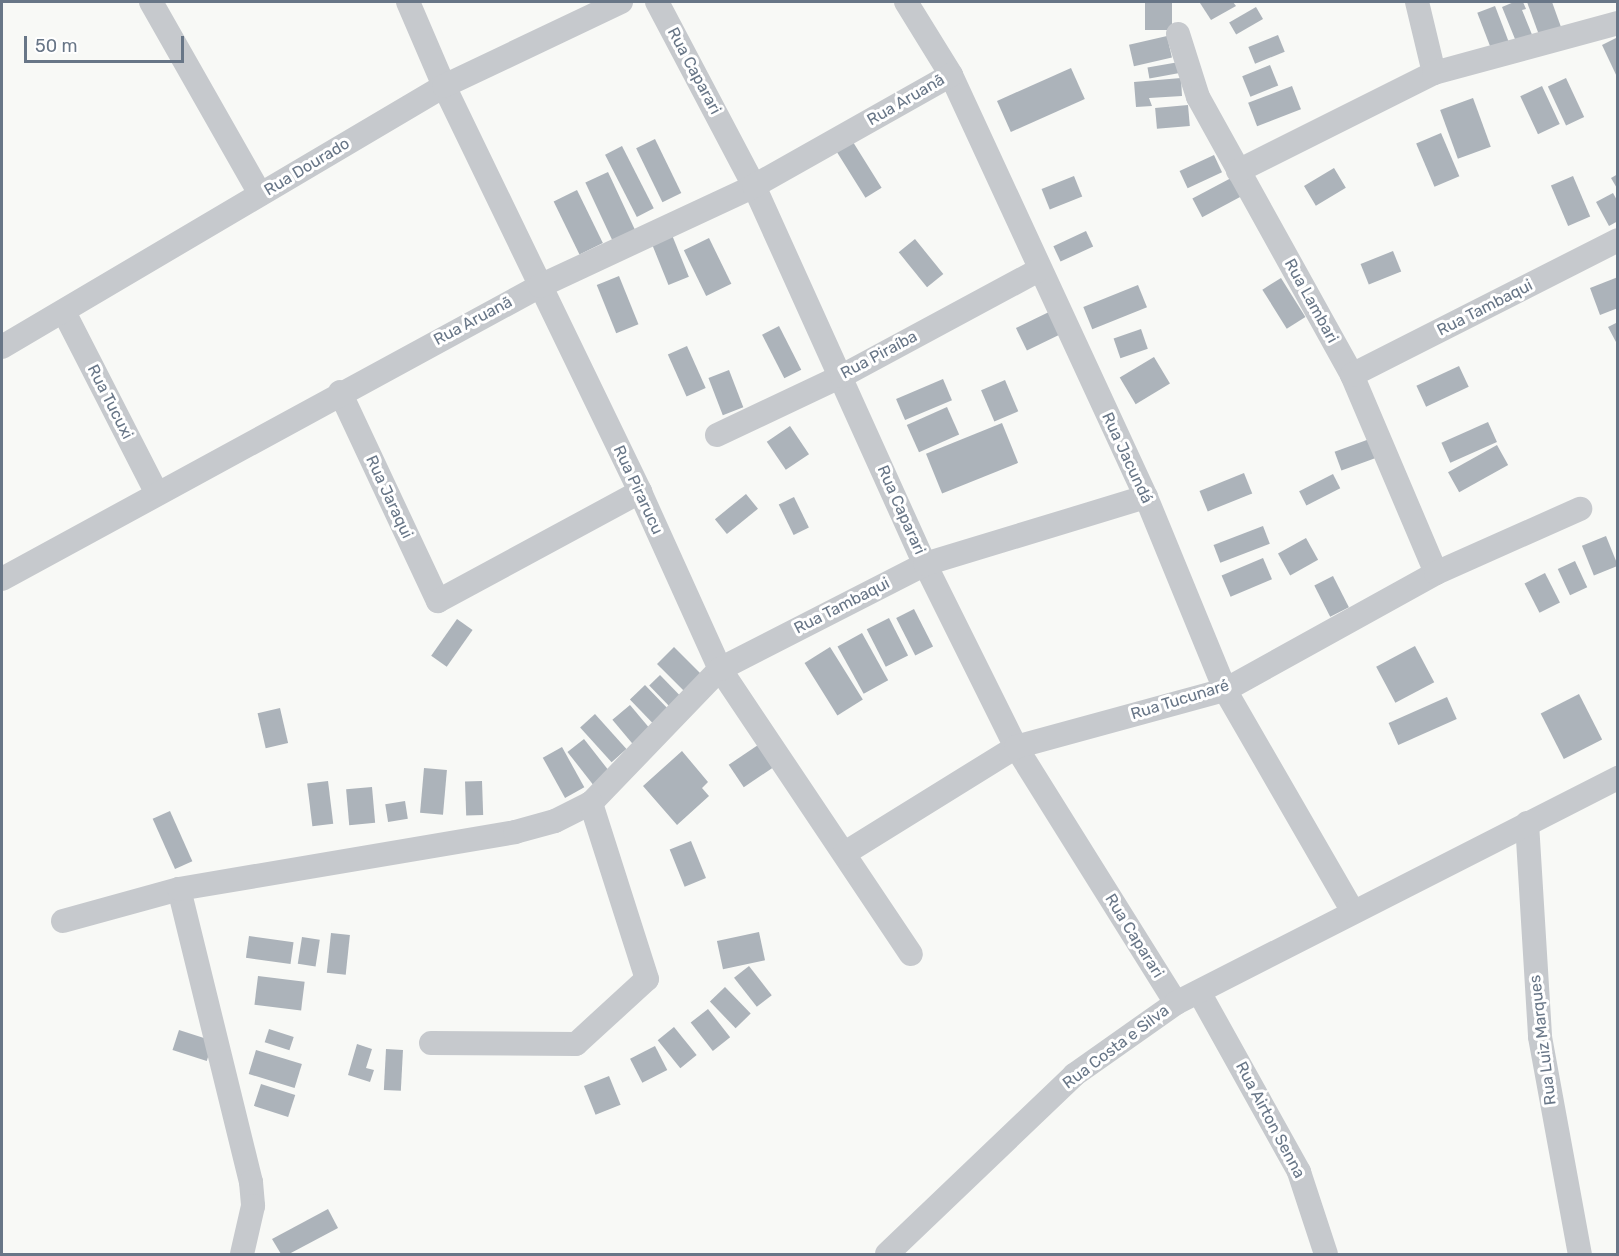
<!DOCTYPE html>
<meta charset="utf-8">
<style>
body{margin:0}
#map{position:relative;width:1619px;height:1256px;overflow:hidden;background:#f8f9f6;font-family:Rubik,sans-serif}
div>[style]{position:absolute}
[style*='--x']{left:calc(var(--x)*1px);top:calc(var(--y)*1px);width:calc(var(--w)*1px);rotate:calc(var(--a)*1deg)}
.building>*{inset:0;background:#acb3ba;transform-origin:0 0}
.minor>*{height:24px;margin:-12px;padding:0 12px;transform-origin:12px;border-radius:12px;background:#c6c9cd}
span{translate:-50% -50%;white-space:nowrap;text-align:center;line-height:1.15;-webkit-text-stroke:6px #fff;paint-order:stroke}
.street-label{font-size:16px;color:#687687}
.frame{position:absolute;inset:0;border:3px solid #687687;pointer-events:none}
.scale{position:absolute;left:24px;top:36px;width:160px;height:27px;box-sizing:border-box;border:3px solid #687687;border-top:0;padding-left:8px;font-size:18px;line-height:21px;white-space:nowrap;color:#687687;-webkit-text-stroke:4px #fff;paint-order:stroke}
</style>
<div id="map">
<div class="building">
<div style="left:1145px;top:2px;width:27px;height:28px"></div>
<div style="clip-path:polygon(1233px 2px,1236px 6px,1211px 20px,1200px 3px)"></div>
<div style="clip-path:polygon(1514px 2px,1523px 2px,1526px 9px,1522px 10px,1533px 37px,1517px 44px,1502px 7px)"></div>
<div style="clip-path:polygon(1527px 2px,1552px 2px,1561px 27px,1539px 35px)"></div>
<div style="left:1495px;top:6px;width:42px;height:19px;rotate:69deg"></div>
<div style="left:1256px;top:7px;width:14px;height:31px;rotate:60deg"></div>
<div style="left:1278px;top:35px;width:18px;height:32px;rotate:68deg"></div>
<div style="left:1167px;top:36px;width:22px;height:39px;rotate:77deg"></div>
<div style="clip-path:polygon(1618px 37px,1618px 79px,1602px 45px)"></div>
<div style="left:1179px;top:62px;width:11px;height:32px;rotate:80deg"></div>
<div style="left:1270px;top:65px;width:22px;height:30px;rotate:68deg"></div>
<div style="left:1071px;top:68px;width:34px;height:81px;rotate:66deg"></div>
<div style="clip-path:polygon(1181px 78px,1182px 96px,1149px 98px,1152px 106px,1136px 107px,1134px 82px)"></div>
<div style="left:1566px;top:78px;width:43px;height:20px;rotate:65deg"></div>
<div style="left:1292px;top:86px;width:25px;height:47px;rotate:69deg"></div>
<div style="left:1542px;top:86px;width:42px;height:24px;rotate:65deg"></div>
<div style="left:1473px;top:98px;width:52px;height:35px;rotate:70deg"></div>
<div style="left:1188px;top:105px;width:21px;height:33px;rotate:85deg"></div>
<div style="left:1441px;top:133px;width:47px;height:27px;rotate:67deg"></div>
<div style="left:655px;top:139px;width:60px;height:21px;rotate:64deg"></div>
<div style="left:853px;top:142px;width:54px;height:19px;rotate:58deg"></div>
<div style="left:622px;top:146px;width:70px;height:19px;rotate:63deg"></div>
<div style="left:1214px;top:155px;width:19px;height:38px;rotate:65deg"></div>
<div style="left:1334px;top:168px;width:23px;height:35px;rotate:59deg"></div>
<div style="left:608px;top:172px;width:64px;height:25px;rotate:65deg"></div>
<div style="clip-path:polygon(1618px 174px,1618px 190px,1611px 178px)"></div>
<div style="left:1074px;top:176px;width:22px;height:35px;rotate:68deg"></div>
<div style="left:1573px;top:176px;width:44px;height:24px;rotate:67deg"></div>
<div style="left:1233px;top:177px;width:21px;height:46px;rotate:62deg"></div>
<div style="left:577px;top:190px;width:59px;height:26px;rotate:64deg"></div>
<div style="clip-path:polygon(1613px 193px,1618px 202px,1618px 221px,1609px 226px,1596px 202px)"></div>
<div style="left:1086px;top:231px;width:17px;height:36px;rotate:65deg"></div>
<div style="left:672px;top:235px;width:45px;height:22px;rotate:68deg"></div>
<div style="left:709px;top:238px;width:51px;height:28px;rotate:64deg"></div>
<div style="left:915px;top:239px;width:45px;height:21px;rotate:51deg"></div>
<div style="left:1393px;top:251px;width:22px;height:35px;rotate:68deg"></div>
<div style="left:619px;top:276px;width:52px;height:24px;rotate:68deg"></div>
<div style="clip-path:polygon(1618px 277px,1618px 308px,1600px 315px,1590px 288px)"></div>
<div style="left:1281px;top:278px;width:46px;height:22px;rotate:58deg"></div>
<div style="left:1138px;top:285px;width:24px;height:59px;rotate:68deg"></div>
<div style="left:1051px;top:311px;width:25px;height:39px;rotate:64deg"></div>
<div style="clip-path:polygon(1618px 322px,1618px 341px,1616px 342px,1608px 327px)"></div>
<div style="left:779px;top:326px;width:49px;height:19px;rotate:63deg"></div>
<div style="left:1141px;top:329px;width:21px;height:29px;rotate:71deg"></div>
<div style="left:687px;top:346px;width:46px;height:21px;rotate:66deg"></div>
<div style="left:1154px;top:357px;width:31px;height:40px;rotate:59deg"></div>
<div style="left:1459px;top:366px;width:23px;height:47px;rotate:65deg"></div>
<div style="left:729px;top:370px;width:40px;height:22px;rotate:69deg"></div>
<div style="left:943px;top:379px;width:23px;height:51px;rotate:67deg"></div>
<div style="left:1005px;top:380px;width:34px;height:26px;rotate:67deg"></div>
<div style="left:947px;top:407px;width:30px;height:44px;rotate:66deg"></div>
<div style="left:1488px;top:422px;width:22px;height:51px;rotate:66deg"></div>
<div style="left:1002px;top:423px;width:43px;height:82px;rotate:68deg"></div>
<div style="left:790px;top:426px;width:34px;height:28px;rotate:56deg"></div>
<div style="left:1375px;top:437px;width:20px;height:43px;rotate:70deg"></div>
<div style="left:1497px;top:445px;width:23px;height:56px;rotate:61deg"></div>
<div style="left:1244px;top:473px;width:22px;height:48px;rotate:68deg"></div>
<div style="left:1333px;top:474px;width:16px;height:38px;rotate:63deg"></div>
<div style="left:746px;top:494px;width:19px;height:40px;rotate:51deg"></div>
<div style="left:794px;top:497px;width:34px;height:17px;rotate:64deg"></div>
<div style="left:1263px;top:526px;width:19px;height:53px;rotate:69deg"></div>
<div style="left:1606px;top:536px;width:32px;height:26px;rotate:68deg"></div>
<div style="left:1306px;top:538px;width:25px;height:32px;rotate:61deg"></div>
<div style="left:1263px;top:558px;width:23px;height:45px;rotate:67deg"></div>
<div style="left:1575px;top:561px;width:29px;height:19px;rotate:65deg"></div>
<div style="left:1545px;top:573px;width:33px;height:23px;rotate:63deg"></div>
<div style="left:1333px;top:576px;width:35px;height:21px;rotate:63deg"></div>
<div style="left:914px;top:609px;width:42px;height:20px;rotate:63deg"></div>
<div style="left:889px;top:618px;width:42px;height:25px;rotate:63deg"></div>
<div style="left:457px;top:619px;width:19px;height:45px;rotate:35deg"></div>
<div style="left:862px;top:633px;width:54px;height:28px;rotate:61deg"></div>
<div style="left:1415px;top:646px;width:41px;height:44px;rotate:62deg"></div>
<div style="left:674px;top:647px;width:40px;height:24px;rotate:45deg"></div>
<div style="left:830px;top:647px;width:62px;height:30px;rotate:58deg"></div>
<div style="left:660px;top:675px;width:30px;height:15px;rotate:46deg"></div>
<div style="left:645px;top:685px;width:35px;height:21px;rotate:46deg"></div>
<div style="left:1579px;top:694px;width:51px;height:43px;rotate:63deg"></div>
<div style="left:1447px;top:697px;width:24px;height:64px;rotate:66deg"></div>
<div style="left:630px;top:705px;width:35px;height:23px;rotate:50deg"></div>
<div style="left:280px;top:708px;width:36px;height:23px;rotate:77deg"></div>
<div style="left:595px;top:714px;width:47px;height:20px;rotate:48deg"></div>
<div style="left:584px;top:739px;width:42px;height:21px;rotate:52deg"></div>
<div style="left:761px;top:743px;width:27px;height:39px;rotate:56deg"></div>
<div style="left:562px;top:747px;width:46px;height:22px;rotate:61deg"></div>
<div style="clip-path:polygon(682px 751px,708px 782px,702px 788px,709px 796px,677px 825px,643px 786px)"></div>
<div style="left:424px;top:768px;width:23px;height:45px;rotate:5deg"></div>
<div style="left:328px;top:781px;width:43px;height:21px;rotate:83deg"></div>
<div style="left:482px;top:781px;width:34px;height:17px;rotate:88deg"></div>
<div style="left:372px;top:787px;width:36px;height:26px;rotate:85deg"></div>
<div style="left:405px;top:801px;width:18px;height:20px;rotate:81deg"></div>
<div style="left:170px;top:811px;width:55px;height:19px;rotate:66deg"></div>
<div style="left:691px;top:841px;width:40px;height:23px;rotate:68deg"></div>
<div style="left:759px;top:932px;width:29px;height:43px;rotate:78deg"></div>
<div style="left:331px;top:933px;width:19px;height:40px;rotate:6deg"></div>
<div style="left:249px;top:936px;width:45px;height:22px;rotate:8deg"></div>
<div style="left:302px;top:937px;width:18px;height:27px;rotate:9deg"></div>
<div style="left:749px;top:966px;width:37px;height:19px;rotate:52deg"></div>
<div style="left:258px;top:976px;width:47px;height:29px;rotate:7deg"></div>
<div style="left:725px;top:987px;width:37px;height:21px;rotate:46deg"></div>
<div style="left:708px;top:1009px;width:36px;height:22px;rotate:52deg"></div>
<div style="left:674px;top:1027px;width:36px;height:21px;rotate:51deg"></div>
<div style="left:269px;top:1029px;width:26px;height:14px;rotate:18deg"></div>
<div style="left:179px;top:1030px;width:36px;height:21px;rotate:18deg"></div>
<div style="clip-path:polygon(357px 1044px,372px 1049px,366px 1068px,374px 1070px,370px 1082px,348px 1075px)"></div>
<div style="left:655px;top:1046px;width:27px;height:28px;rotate:63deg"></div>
<div style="left:386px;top:1049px;width:17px;height:41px;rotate:3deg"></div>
<div style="left:256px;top:1050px;width:48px;height:25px;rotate:17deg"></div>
<div style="left:609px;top:1076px;width:31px;height:27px;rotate:68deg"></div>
<div style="left:261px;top:1084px;width:36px;height:23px;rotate:18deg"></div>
<div style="clip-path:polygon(328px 1209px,338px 1228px,289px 1254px,281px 1254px,272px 1239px)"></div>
</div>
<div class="minor">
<div style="--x:151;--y:2;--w:221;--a:60.4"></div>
<div style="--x:408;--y:2;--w:91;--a:66.8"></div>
<div style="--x:444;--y:86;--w:451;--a:64.2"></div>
<div style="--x:640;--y:492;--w:194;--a:65.7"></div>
<div style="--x:720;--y:669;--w:343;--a:56.2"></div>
<div style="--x:657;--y:2;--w:208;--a:62.2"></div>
<div style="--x:754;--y:186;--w:415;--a:65.7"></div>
<div style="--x:925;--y:564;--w:204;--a:63.6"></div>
<div style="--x:1016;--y:747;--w:302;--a:58"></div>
<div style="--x:906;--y:2;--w:86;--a:58.3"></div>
<div style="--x:951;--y:75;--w:465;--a:65.2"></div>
<div style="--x:1146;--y:497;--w:209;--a:67.7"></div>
<div style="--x:1225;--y:690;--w:256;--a:60"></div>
<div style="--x:1417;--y:2;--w:73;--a:76.5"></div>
<div style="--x:1178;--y:34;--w:66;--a:72.4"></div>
<div style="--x:1198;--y:97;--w:318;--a:61"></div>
<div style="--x:1352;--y:375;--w:215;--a:67"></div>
<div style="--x:1238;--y:171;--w:219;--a:-26.6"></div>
<div style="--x:1434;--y:73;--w:191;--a:-15.2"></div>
<div style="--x:64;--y:312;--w:202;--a:62.9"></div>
<div style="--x:2;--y:347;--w:513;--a:-30.56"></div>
<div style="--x:444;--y:86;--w:196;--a:-25.4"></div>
<div style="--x:1352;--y:375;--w:298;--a:-26.9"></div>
<div style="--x:340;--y:392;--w:231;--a:64.9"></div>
<div style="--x:438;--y:601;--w:230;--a:-28.4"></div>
<div style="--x:717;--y:435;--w:138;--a:-25.3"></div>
<div style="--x:842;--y:376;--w:224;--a:-28.3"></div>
<div style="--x:2;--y:579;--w:613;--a:-28.57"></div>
<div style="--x:540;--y:286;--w:236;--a:-25"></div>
<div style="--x:754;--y:186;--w:226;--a:-29.4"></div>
<div style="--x:1527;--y:823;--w:214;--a:86.5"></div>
<div style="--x:1540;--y:1037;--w:221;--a:79.6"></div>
<div style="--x:845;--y:853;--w:201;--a:-31.8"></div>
<div style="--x:1016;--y:747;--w:217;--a:-15.3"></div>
<div style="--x:1225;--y:690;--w:241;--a:-29"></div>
<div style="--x:1436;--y:573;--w:158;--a:-24"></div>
<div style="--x:179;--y:889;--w:302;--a:76.2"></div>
<div style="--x:251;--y:1182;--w:24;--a:85"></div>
<div style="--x:253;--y:1206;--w:49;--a:102.9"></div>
<div style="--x:63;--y:921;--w:120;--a:-15.4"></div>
<div style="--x:179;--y:889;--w:341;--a:-9.6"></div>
<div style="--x:515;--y:832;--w:41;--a:-15.4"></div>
<div style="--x:555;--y:821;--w:40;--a:-26.6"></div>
<div style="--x:591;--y:803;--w:186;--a:-46.1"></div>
<div style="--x:720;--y:669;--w:230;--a:-27.1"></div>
<div style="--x:925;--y:564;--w:231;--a:-16.9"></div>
<div style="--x:1199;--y:992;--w:206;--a:60.9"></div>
<div style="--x:1299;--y:1172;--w:86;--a:71.8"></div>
<div style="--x:431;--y:1043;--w:145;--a:0.4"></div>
<div style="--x:576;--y:1044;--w:96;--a:-42.5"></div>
<div style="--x:647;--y:979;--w:185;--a:-107.7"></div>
<div style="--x:887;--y:1254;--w:259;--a:-43.7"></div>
<div style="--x:1074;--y:1075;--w:125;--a:-35.2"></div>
<div style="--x:1176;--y:1003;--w:496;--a:-27"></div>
</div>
<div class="street-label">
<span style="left:694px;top:71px;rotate:62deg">Rua Caparari</span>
<span style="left:906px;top:100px;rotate:-30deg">Rua Aruanã</span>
<span style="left:307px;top:167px;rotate:-31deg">Rua Dourado</span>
<span style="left:1311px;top:301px;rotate:61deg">Rua Lambari</span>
<span style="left:1485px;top:308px;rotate:-27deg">Rua Tambaqui</span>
<span style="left:473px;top:321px;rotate:-28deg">Rua Aruanã</span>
<span style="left:879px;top:355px;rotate:-28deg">Rua Piraíba</span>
<span style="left:110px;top:402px;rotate:63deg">Rua Tucuxi</span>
<span style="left:1127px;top:458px;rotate:65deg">Rua Jacundá</span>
<span style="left:638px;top:490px;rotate:65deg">Rua Pirarucu</span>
<span style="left:389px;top:497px;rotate:65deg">Rua Jaraqui</span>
<span style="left:901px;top:510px;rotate:66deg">Rua Caparari</span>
<span style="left:842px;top:606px;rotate:-27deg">Rua Tambaqui</span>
<span style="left:1180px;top:700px;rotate:-17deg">Rua Tucunaré</span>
<span style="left:1134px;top:936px;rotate:58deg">Rua Caparari</span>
<span style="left:1543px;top:1040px;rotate:-97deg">Rua Luiz Marques</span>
<span style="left:1116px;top:1047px;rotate:-37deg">Rua Costa e Silva</span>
<span style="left:1270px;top:1120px;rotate:62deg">Rua Airton Senna</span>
</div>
<div class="frame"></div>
<div class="scale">50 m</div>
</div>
